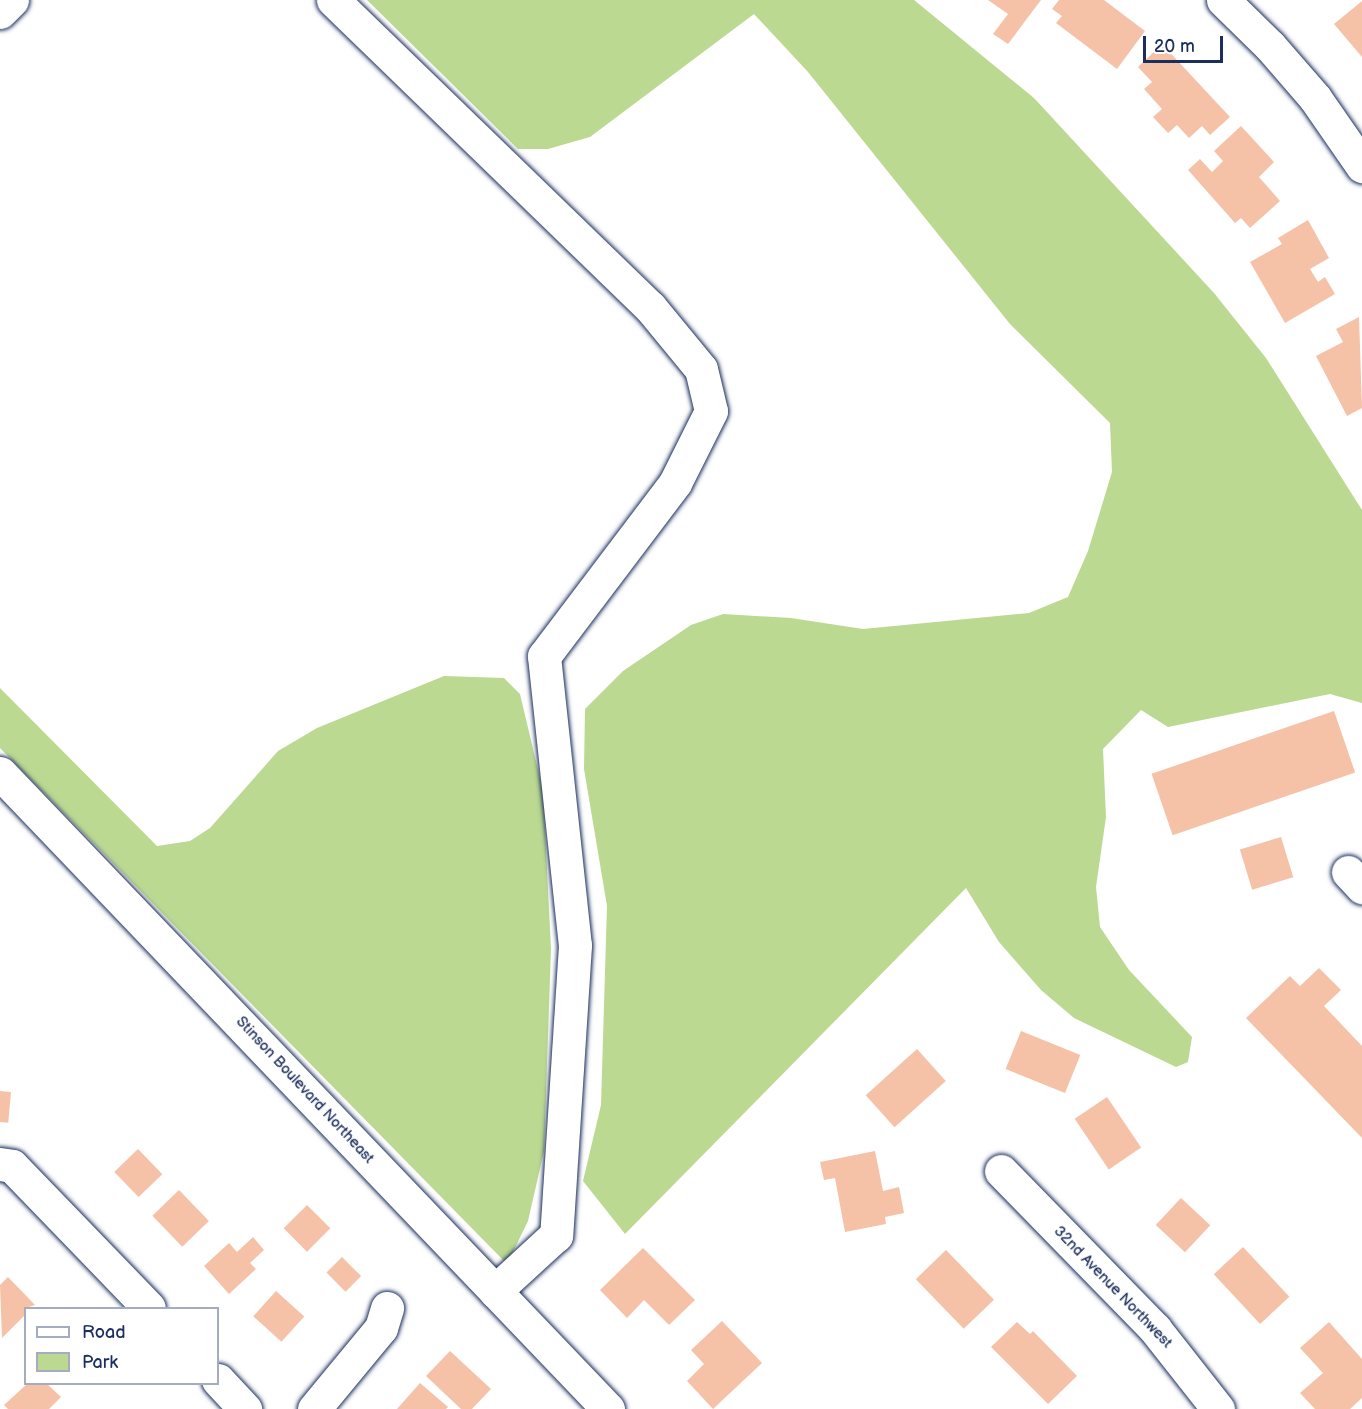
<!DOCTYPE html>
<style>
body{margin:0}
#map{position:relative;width:1362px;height:1409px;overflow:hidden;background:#fff;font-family:"Balsamiq Sans",sans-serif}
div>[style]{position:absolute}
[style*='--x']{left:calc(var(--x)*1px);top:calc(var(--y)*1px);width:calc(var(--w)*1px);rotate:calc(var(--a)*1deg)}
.green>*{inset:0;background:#bbd991}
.building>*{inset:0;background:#f5c1a7;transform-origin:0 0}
.roads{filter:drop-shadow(0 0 2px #1b2f5e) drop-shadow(0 0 2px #1b2f5e)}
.minor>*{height:33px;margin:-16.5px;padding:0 16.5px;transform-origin:16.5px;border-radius:16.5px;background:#fff}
span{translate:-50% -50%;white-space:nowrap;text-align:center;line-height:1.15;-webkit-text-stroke:4.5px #fff;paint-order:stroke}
.street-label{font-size:15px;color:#1b2f5e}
.legend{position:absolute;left:24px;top:1307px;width:195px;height:78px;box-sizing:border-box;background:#fff;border:2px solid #a4acbf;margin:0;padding:8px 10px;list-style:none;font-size:18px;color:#1b2f5e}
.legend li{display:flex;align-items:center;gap:12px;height:30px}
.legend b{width:30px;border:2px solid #a4acbf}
.scale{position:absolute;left:1143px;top:36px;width:80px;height:27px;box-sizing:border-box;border:3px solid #1b2f5e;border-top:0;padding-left:8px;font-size:18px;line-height:21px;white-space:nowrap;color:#1b2f5e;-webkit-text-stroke:4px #fff;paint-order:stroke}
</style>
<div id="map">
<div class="green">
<div style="clip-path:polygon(367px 0,914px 0,1034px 98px,1214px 293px,1266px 358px,1362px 510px,1362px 703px,1330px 694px,1168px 727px,1141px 710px,1103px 749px,1106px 817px,1096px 887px,1100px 927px,1129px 970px,1192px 1037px,1188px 1062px,1176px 1067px,1074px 1018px,1041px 990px,999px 942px,966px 888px,625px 1234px,583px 1181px,601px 1105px,607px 906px,584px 769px,585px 709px,623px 671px,691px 625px,723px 614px,791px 618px,863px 629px,1029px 613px,1068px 597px,1088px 551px,1112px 472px,1110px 423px,1010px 324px,808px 72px,754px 14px,590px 137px,548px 149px,518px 149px)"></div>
<div style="clip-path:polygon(444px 676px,504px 678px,520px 694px,543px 791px,551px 949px,544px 1151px,528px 1221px,507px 1264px,0 748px,0 688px,157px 846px,190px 841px,210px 828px,278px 751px,317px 728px)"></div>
</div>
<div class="building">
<div style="clip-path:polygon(988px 0,1041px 0,1008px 44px,993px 34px,1008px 14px)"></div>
<div style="clip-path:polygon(1059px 0,1104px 0,1145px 31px,1117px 69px,1056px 23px,1062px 16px,1052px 9px)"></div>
<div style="clip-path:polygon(1362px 1px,1362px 57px,1334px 24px)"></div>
<div style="clip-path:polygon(1162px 44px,1230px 117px,1210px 135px,1202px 126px,1189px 138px,1177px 125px,1168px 133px,1153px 117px,1162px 109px,1144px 89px,1152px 82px,1138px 67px)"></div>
<div style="clip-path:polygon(1241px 126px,1274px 162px,1259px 177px,1280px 201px,1250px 228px,1241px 218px,1235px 223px,1188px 170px,1200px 159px,1212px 172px,1223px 161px,1214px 151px)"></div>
<div style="clip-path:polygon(1308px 220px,1329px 258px,1310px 269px,1318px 282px,1325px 277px,1335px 294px,1285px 323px,1250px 262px,1282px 244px,1278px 238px)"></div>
<div style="clip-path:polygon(1359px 317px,1362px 408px,1347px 416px,1316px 356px,1343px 342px,1336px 329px)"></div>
<div style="left:1334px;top:711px;width:65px;height:193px;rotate:71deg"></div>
<div style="left:1281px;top:837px;width:42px;height:43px;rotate:73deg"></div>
<div style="clip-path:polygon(1319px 968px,1341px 990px,1324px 1006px,1362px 1046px,1362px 1138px,1246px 1018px,1290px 976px,1300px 986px)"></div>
<div style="left:1021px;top:1031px;width:64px;height:41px;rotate:22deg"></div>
<div style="left:917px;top:1049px;width:43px;height:69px;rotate:48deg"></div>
<div style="left:0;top:1091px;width:11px;height:31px;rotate:5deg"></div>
<div style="left:1107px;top:1097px;width:61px;height:39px;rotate:56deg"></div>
<div style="left:138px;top:1149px;width:35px;height:33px;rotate:46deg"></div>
<div style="clip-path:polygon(875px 1151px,883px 1191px,899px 1187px,904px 1213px,885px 1217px,886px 1224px,845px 1232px,835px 1178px,824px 1180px,820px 1162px)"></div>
<div style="left:179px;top:1190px;width:43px;height:37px;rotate:46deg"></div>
<div style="left:1181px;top:1198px;width:40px;height:37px;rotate:43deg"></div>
<div style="left:307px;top:1205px;width:33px;height:33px;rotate:45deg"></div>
<div style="clip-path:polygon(253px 1237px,264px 1250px,250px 1263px,256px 1269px,229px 1294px,204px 1266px,229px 1243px,237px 1252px)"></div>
<div style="left:1243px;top:1247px;width:68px;height:40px;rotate:47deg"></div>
<div style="clip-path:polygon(643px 1248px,695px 1300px,669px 1325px,644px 1300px,627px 1318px,600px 1290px)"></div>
<div style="left:946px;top:1250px;width:69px;height:42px;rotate:46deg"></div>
<div style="left:342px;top:1257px;width:27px;height:22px;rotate:45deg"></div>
<div style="clip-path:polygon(8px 1277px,35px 1305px,26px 1308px,26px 1314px,2px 1338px,0 1285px)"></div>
<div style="left:276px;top:1291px;width:38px;height:34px;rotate:42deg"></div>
<div style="clip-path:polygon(722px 1321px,762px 1363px,713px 1409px,687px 1381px,704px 1364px,691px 1350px)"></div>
<div style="clip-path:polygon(1017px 1322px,1030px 1334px,1033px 1331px,1077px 1376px,1048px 1404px,991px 1347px)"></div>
<div style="clip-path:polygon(1329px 1322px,1362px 1359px,1362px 1398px,1350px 1409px,1315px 1409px,1300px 1393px,1323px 1373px,1300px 1348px)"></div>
<div style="clip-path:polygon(450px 1351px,491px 1389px,472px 1409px,461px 1409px,426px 1376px)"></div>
<div style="clip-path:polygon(420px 1383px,448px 1407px,446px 1409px,397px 1409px)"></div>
<div style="clip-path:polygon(27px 1384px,47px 1384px,61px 1397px,49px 1409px,8px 1409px,4px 1405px)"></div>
</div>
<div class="roads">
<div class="minor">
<div style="--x:333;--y:0;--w:441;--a:44.1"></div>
<div style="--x:650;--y:307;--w:80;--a:50.6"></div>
<div style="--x:701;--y:369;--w:43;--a:76.6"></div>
<div style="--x:711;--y:411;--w:80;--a:116.6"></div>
<div style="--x:675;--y:483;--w:217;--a:127.1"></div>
<div style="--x:544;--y:656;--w:291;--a:83.9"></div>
<div style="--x:575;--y:945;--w:291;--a:93.7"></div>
<div style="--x:556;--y:1235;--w:83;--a:137.4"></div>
<div style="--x:1223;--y:0;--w:66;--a:44.4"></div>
<div style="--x:1270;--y:46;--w:69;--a:49.1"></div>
<div style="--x:1315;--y:98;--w:83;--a:55.3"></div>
<div style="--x:0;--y:12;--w:17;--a:-45"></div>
<div style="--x:0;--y:773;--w:880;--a:46.29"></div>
<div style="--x:1348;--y:872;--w:21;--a:47"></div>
<div style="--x:0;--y:1164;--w:12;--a:9"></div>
<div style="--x:12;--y:1166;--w:197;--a:46"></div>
<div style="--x:1001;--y:1171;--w:221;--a:45.7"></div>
<div style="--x:1155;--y:1329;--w:102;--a:51.8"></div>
<div style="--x:218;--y:1380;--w:40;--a:47"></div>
<div style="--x:314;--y:1409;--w:105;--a:-50.4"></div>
<div style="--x:381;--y:1328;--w:21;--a:-73"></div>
</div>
</div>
<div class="street-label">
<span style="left:305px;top:1090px;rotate:47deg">Stinson Boulevard Northeast</span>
<span style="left:1113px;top:1287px;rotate:46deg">32nd Avenue Northwest</span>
</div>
<ul class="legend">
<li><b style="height:8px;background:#fff"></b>Road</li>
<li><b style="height:16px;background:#bbd991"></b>Park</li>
</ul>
<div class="scale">20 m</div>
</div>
